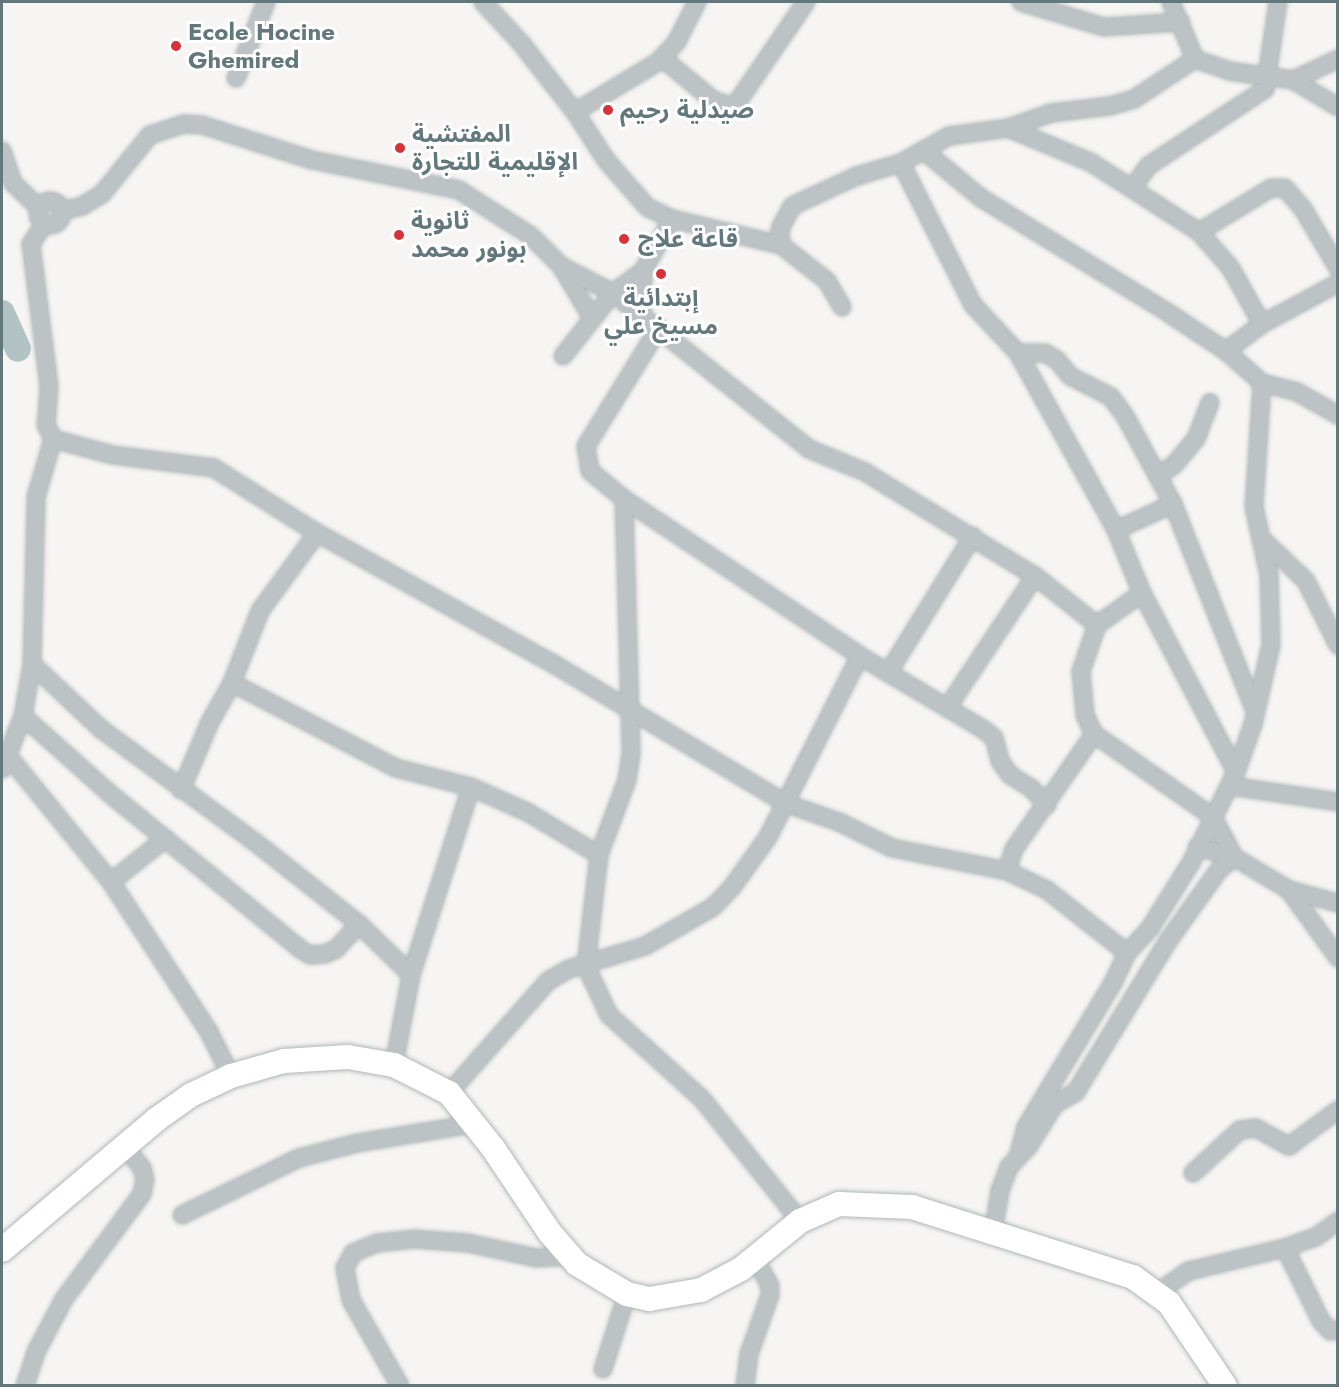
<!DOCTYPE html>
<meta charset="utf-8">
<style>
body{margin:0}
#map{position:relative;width:1339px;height:1387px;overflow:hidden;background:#f6f5f3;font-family:Jost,"Noto Sans Arabic",sans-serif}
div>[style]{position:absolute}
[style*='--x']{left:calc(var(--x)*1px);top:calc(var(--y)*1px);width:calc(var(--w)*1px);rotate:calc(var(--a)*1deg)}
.river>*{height:26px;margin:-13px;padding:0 13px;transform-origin:13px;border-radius:13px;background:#b2c3c3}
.roads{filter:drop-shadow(0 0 2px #afb7b9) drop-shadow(0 0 2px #afb7b9)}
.street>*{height:16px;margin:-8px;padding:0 8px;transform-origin:8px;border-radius:8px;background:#bdc3c4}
.street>.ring{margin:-8px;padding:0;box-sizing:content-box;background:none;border:16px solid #bdc3c4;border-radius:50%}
.secondary>*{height:24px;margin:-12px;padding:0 12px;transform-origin:12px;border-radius:12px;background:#fff}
.dots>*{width:16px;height:16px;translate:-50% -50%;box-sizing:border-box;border:3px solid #fff;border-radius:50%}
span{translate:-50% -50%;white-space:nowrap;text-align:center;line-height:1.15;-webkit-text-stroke:6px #fff;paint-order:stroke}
.poi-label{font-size:24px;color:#63787c;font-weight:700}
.left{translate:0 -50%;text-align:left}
.frame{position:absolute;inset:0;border:3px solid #63787c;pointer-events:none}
</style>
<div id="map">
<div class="river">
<div style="--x:2;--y:313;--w:39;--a:66"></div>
</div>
<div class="roads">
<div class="street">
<div style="--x:483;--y:2;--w:56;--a:47.2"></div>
<div style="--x:521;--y:43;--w:88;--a:52"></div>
<div style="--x:575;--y:112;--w:57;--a:57.1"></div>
<div style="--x:606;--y:160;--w:62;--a:48.9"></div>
<div style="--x:647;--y:207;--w:28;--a:26"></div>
<div style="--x:672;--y:219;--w:60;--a:119.1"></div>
<div style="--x:643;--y:271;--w:37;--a:144"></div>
<div style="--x:613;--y:293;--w:59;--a:-152.6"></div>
<div style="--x:1021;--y:2;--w:87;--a:16.8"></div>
<div style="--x:1104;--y:27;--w:77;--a:-3.7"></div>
<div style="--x:1171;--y:2;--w:62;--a:67.2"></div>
<div style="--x:662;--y:58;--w:66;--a:39.5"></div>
<div style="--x:713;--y:100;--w:22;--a:18"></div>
<div style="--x:734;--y:107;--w:127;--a:-55.6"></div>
<div style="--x:236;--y:78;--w:82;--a:-68.5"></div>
<div style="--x:1293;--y:80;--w:50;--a:-25"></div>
<div style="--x:575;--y:112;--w:97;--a:-31.1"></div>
<div style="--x:658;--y:62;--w:26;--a:-47"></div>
<div style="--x:676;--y:43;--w:46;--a:-62.9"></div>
<div style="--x:1008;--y:128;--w:91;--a:22.6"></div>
<div style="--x:1092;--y:163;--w:127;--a:32.8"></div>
<div style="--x:1199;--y:232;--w:47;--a:48.5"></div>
<div style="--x:1230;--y:267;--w:65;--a:60.7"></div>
<div style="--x:923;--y:150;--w:75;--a:39.6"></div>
<div style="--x:981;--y:198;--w:222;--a:31.5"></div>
<div style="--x:1170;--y:314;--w:67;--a:33.5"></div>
<div style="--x:1226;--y:351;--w:48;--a:41.6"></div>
<div style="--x:2;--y:151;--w:34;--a:71"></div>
<div style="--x:13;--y:183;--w:36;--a:44"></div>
<div style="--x:901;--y:163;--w:159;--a:63.1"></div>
<div style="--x:973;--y:305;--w:66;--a:46.8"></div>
<div style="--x:1018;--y:353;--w:202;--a:61"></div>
<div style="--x:1116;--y:530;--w:68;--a:67.6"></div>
<div style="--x:1133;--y:187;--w:26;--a:-54"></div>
<div style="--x:1148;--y:166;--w:140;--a:-33.3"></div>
<div style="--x:1265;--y:89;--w:88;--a:-81.5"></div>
<div class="ring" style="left:38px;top:201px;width:8px;height:8px"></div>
<div style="--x:61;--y:211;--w:22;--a:-13"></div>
<div style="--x:82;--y:206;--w:23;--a:-31"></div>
<div style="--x:102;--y:194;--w:76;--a:-50.9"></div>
<div style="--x:150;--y:135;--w:36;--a:-18"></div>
<div style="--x:184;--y:124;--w:18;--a:3"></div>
<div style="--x:202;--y:125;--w:115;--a:17.7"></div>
<div style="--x:312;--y:160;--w:150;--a:11.5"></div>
<div style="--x:459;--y:190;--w:85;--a:32.6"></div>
<div style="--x:531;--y:236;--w:42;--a:45"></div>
<div style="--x:561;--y:266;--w:61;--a:59.2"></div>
<div style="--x:672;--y:219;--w:112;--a:13.4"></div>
<div style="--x:781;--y:245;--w:58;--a:38"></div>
<div style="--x:827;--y:281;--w:30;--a:60"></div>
<div style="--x:44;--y:224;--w:24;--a:123"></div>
<div style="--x:31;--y:244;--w:143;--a:82.8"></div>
<div style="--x:49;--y:386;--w:39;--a:94"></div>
<div style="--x:46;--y:425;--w:16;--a:63"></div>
<div style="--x:53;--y:439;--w:62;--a:14.9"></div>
<div style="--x:113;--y:455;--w:102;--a:7.3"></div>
<div style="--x:214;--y:468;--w:122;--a:32.3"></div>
<div style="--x:317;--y:533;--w:269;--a:29"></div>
<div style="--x:552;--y:663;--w:272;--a:31"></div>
<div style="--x:785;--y:803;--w:57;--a:19.4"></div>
<div style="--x:839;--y:822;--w:59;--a:26.1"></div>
<div style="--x:892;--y:848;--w:117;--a:11.3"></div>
<div style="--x:1199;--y:232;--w:84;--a:-31.4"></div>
<div style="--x:1271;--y:188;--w:14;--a:0"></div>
<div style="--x:1285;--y:188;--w:28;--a:49"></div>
<div style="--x:1303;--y:209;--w:69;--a:59.3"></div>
<div style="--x:781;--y:245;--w:16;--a:-94"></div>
<div style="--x:780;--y:229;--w:26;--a:-62"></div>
<div style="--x:792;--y:206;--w:72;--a:-24.8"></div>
<div style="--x:857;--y:176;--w:46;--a:-16.5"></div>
<div style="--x:901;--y:163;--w:55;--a:-29.4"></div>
<div style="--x:949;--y:136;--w:60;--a:-7.7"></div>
<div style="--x:1008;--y:128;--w:46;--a:-19.2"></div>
<div style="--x:1051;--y:113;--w:59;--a:-6.8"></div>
<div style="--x:1110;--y:106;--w:25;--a:-16"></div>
<div style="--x:1134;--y:99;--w:73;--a:-33.3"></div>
<div style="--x:1195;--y:59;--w:36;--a:19"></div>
<div style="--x:1229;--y:71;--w:65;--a:8"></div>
<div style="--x:1293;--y:80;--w:52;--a:31"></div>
<div style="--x:642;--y:315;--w:44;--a:-88.7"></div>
<div style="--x:659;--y:328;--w:139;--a:121.7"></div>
<div style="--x:586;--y:446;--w:25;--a:81"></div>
<div style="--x:590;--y:471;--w:44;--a:39.5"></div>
<div style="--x:624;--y:499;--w:283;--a:33.6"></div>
<div style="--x:860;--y:656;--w:143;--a:30.7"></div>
<div style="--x:983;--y:729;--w:14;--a:39"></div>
<div style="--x:994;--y:738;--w:24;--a:75"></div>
<div style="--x:1000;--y:761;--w:17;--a:54"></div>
<div style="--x:1010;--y:775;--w:26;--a:32"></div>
<div style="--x:1032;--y:789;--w:22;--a:47"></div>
<div style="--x:1226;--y:351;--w:45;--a:-36.9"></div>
<div style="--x:1262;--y:324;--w:86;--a:-28.3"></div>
<div style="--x:1018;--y:353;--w:27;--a:0"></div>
<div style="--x:1045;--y:353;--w:14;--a:30"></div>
<div style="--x:1057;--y:360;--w:21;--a:51"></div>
<div style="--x:1070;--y:376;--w:46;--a:27.1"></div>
<div style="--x:1111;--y:397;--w:24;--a:54"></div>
<div style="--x:1125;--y:416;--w:100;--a:61.4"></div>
<div style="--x:563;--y:356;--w:80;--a:-51.6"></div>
<div style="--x:613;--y:293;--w:251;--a:38.5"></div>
<div style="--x:809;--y:449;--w:61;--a:22.3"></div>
<div style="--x:865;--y:472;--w:199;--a:31.5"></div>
<div style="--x:1035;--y:576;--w:79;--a:38.3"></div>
<div style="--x:1097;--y:625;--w:49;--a:109.2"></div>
<div style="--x:1081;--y:671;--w:44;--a:84.8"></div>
<div style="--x:1085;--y:715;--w:21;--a:65"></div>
<div style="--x:1094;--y:734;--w:145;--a:34.9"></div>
<div style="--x:1213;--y:817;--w:45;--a:62.3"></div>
<div style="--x:1234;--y:857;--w:21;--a:139"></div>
<div style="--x:1218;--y:871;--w:86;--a:125.5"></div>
<div style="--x:1168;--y:941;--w:177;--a:121.4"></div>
<div style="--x:1076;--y:1092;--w:24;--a:150"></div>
<div style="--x:1055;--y:1104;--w:51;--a:122.1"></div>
<div style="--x:1028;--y:1147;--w:28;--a:134"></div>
<div style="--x:1009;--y:1167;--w:26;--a:111"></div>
<div style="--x:1000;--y:1191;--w:43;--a:99.5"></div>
<div style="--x:1158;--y:476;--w:19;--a:-35"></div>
<div style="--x:1174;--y:465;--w:34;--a:-50"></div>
<div style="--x:1196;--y:439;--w:39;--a:-69"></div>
<div style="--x:624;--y:499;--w:255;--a:88.4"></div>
<div style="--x:631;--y:754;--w:26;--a:99"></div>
<div style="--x:627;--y:780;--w:80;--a:110.5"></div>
<div style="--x:599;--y:855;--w:112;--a:96.7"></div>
<div style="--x:586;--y:966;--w:54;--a:64.9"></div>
<div style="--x:609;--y:1015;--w:125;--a:42.1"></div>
<div style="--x:702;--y:1099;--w:156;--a:51.2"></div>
<div style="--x:1116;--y:530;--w:63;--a:-24.5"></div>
<div style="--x:1173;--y:504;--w:220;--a:68.4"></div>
<div style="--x:1264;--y:541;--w:58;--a:43.6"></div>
<div style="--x:1306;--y:581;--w:72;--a:63.4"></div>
<div style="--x:1097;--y:625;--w:55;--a:-35.4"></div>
<div style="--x:1142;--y:593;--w:202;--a:62.3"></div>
<div style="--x:32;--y:664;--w:95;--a:43.3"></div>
<div style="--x:101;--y:729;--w:191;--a:36.3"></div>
<div style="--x:255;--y:842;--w:132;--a:38.3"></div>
<div style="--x:359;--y:924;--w:73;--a:44.4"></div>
<div style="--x:888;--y:673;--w:161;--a:-58.2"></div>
<div style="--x:232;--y:683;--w:77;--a:-68.7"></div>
<div style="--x:260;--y:611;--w:97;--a:-53.8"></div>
<div style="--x:947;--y:708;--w:159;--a:-56.3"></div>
<div style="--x:23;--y:716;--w:115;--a:41.8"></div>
<div style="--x:109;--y:793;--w:247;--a:39.2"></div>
<div style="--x:300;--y:949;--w:12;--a:31"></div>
<div style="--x:310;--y:955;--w:15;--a:-4"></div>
<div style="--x:325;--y:954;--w:12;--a:-24"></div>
<div style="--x:336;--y:949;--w:34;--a:-47"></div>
<div style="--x:1094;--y:734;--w:140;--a:124.8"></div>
<div style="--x:1014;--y:849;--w:23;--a:108"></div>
<div style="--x:1007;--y:871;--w:44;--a:25.4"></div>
<div style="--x:1047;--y:890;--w:102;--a:38.2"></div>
<div style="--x:9;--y:757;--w:161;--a:50.8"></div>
<div style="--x:111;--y:882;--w:179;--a:56.8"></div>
<div style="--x:209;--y:1032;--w:49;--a:63.4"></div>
<div style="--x:2;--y:769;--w:57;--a:-68.4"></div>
<div style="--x:23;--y:716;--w:53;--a:-80.2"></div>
<div style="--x:32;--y:664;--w:167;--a:-88.6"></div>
<div style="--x:36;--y:497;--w:60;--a:-73.7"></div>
<div style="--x:1230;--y:786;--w:109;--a:8.4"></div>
<div style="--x:181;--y:790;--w:74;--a:-66.9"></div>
<div style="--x:210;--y:722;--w:45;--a:-60.6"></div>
<div style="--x:232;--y:683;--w:185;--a:27.4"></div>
<div style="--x:396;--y:768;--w:77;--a:14.2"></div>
<div style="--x:471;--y:787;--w:64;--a:24.1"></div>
<div style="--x:529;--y:813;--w:82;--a:31"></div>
<div style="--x:1197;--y:847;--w:38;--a:15"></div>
<div style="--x:1234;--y:857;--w:64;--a:31"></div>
<div style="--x:1289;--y:890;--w:84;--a:54.2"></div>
<div style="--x:111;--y:882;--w:70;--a:-38.7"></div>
<div style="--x:1289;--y:890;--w:51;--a:14.9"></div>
<div style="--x:394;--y:1065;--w:92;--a:-79.3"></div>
<div style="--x:411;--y:975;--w:197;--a:-72.3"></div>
<div style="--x:449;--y:1093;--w:149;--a:-48.5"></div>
<div style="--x:548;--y:981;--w:24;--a:-30"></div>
<div style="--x:569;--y:969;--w:79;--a:-16.8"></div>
<div style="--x:645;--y:946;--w:78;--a:-29.8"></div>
<div style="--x:713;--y:907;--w:29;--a:-46"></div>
<div style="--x:733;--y:886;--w:60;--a:-54.5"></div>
<div style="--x:768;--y:837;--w:203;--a:-63.1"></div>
<div style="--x:1019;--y:1153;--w:27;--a:-75"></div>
<div style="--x:1026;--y:1127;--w:168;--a:-58.9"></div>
<div style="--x:1113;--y:983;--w:33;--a:-65"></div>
<div style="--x:1127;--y:953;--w:34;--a:-47"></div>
<div style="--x:1150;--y:928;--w:77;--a:-57.8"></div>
<div style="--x:1191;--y:863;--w:102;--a:-63.7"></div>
<div style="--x:1236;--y:772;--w:51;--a:-70.5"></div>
<div style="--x:1253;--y:724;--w:81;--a:-77.2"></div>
<div style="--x:1271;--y:645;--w:70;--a:-91.6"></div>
<div style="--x:1269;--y:575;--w:70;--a:-102.4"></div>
<div style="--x:1254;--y:507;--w:124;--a:-86.3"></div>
<div style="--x:1262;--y:383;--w:36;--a:14"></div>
<div style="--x:1297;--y:392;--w:47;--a:29.3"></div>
<div style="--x:1193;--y:1173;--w:64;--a:-42.5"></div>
<div style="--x:1240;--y:1130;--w:16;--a:-7"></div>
<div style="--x:1256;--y:1128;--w:38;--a:29"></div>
<div style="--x:1289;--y:1146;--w:61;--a:-36.3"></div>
<div style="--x:182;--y:1215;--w:130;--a:-26"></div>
<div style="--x:299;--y:1158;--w:60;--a:-14.5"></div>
<div style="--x:357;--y:1143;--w:118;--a:-9.3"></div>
<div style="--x:1285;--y:1248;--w:81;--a:63.7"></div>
<div style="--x:1321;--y:1321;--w:13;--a:48"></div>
<div style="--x:1330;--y:1331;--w:8;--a:-7"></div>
<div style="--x:1157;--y:1293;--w:39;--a:-35"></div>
<div style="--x:1189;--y:1271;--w:99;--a:-13.5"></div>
<div style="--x:1285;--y:1248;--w:33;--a:-20"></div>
<div style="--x:1316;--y:1237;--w:27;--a:-36"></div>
<div style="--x:603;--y:1369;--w:79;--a:-72.3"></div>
<div style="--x:25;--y:1386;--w:38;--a:-72"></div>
<div style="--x:37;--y:1350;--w:58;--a:-62.1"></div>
<div style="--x:64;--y:1299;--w:131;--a:-53.4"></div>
<div style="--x:142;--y:1194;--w:15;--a:-79"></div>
<div style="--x:145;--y:1179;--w:11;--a:-105"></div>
<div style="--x:142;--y:1168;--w:28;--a:-129"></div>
<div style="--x:400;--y:1386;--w:99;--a:-119.7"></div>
<div style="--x:351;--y:1300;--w:33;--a:-101"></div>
<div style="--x:345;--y:1268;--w:17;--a:-62"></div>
<div style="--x:353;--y:1253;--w:26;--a:-23"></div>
<div style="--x:377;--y:1243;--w:37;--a:-6"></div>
<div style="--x:414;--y:1239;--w:54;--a:4.2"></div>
<div style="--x:468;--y:1243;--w:70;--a:12.4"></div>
<div style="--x:536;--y:1258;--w:33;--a:-3"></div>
<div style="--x:745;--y:1386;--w:32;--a:-83"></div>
<div style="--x:749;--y:1354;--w:63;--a:-70.4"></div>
<div style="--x:770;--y:1295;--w:9;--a:-90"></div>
<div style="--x:770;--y:1286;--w:32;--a:-118"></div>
</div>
<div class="secondary">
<div style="--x:2;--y:1250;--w:203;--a:-40.2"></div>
<div style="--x:157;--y:1119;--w:42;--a:-35.2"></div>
<div style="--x:191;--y:1095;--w:44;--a:-25.4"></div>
<div style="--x:231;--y:1076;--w:55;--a:-15.8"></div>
<div style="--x:284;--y:1061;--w:64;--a:-3.6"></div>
<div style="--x:348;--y:1057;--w:47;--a:9.9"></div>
<div style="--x:394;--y:1065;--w:62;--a:27"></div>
<div style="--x:449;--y:1093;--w:70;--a:51.3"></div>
<div style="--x:493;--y:1148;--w:102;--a:56.2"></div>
<div style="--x:550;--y:1233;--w:41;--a:48.9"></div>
<div style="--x:577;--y:1264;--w:58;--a:31"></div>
<div style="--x:627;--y:1294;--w:23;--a:13"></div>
<div style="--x:649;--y:1299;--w:53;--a:-9.8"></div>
<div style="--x:701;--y:1290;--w:45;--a:-27.7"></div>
<div style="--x:741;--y:1269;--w:76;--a:-39.1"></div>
<div style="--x:800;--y:1221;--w:43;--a:-23.6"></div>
<div style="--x:839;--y:1204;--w:73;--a:2.4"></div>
<div style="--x:912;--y:1207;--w:232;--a:17.6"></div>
<div style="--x:1133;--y:1277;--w:44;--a:35.8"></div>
<div style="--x:1169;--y:1303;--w:100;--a:56"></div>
</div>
</div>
<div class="dots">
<div style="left:176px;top:46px;background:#d83137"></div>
<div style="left:608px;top:110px;background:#d83137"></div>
<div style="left:400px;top:148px;background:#d83137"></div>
<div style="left:399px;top:235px;background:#d83137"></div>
<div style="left:624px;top:239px;background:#d83137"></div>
<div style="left:661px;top:274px;background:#d83137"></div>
</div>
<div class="poi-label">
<span class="left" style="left:188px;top:46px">Ecole Hocine<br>Ghemired</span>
<span class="left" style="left:620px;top:110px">صيدلية رحيم</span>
<span class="left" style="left:412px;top:148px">المفتشية<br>الإقليمية للتجارة</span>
<span class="left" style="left:411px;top:235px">ثانوية<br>بونور محمد</span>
<span class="left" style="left:638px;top:239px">قاعة علاج</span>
<span style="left:661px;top:312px">إبتدائية<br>مسيخ علي</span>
</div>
<div class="frame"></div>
</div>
